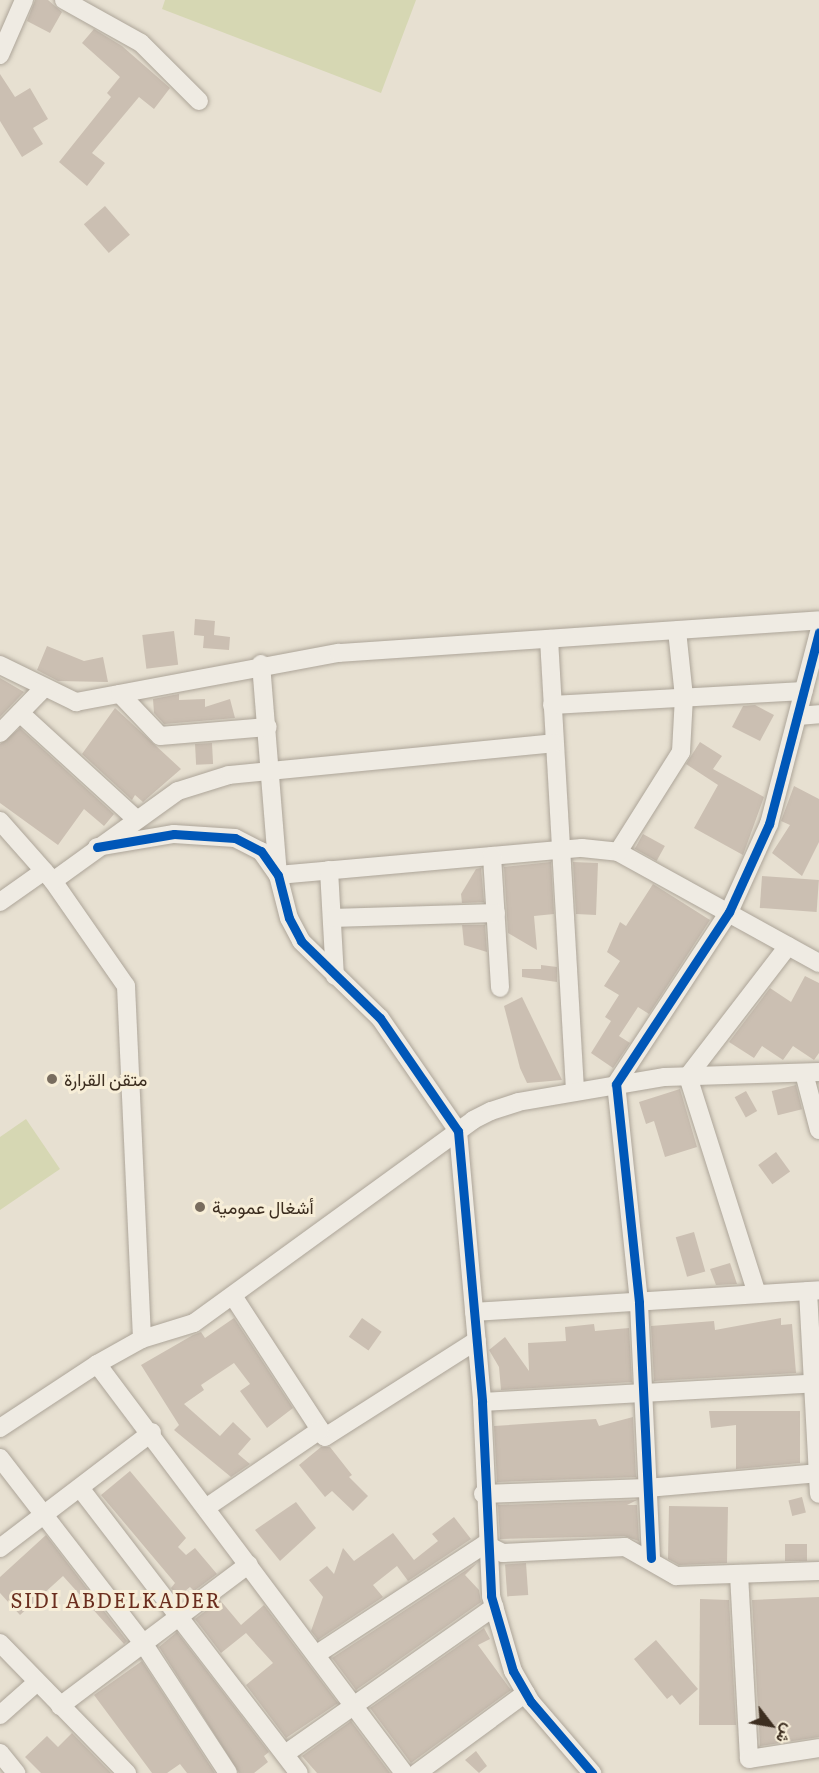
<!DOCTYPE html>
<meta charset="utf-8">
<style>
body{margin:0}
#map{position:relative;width:819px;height:1773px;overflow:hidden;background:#e7e0d1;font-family:Literata,Vazirmatn,serif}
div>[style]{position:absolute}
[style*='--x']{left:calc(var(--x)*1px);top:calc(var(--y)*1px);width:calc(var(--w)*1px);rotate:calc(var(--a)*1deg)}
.green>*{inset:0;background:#d6d7b3}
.building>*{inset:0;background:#cbbfb2;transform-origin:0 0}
.roads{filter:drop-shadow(0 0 2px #ada599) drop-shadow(0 0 2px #ada599)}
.street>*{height:18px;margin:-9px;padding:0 9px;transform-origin:9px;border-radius:9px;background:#efebe3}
.cycleway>*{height:9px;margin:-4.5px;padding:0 4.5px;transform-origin:4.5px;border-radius:4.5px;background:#0057b8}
.dots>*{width:16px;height:16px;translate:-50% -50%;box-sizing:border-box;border:3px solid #f7eed8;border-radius:50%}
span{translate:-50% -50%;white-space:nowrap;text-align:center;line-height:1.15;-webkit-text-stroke:6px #f7eed8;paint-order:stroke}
.poi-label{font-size:18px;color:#3d2e20}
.left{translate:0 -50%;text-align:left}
.neighbourhood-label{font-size:20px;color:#6b2e1e;letter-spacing:1.5px}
.north{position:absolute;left:741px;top:1695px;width:60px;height:60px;-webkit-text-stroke:4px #f7eed8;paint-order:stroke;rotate:121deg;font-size:16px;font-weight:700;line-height:24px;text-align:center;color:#3d2e20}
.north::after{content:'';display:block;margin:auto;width:21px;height:27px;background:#3d2e20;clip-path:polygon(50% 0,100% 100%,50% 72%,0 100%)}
</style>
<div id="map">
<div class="green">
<div style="clip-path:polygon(165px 0,416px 0,381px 93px,162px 9px)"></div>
<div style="clip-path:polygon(26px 1119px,60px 1169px,0 1210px,0 1137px)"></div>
</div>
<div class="building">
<div style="clip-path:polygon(35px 0,48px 0,62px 12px,50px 33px,27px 21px)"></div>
<div style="clip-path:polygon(94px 29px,122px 46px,170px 88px,154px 109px,139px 97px,92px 153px,105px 163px,87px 186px,59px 162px,111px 97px,107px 93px,120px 77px,82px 43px)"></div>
<div style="clip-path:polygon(0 74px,15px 97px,30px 88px,48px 119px,33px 128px,43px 144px,22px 157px,0 121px)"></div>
<div style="left:105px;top:206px;width:38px;height:28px;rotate:49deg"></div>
<div style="clip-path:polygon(195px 619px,215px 621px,214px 635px,230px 637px,229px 650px,203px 648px,204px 636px,194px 635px)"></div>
<div style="left:174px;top:631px;width:34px;height:32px;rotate:83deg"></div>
<div style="clip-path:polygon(47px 646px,84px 661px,103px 657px,108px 682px,58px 681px,37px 670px)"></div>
<div style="clip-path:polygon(0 678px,24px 692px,0 717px)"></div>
<div style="clip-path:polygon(179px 694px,179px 700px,205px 699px,205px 707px,230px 699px,235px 718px,164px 724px,154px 713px,153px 699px)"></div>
<div style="clip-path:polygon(755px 705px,774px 715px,760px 741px,732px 727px,743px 706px)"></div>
<div style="clip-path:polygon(115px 708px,181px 769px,143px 802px,135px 795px,132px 800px,82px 754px)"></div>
<div style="clip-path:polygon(20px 728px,114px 814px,104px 826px,84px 809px,58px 845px,0 803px,0 744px)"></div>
<div style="clip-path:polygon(700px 742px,722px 756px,713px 769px,764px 797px,743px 855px,694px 828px,718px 785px,686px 764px)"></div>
<div style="left:212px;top:743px;width:21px;height:17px;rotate:87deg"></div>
<div style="clip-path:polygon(794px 786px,819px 799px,819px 842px,802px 876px,772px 853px,790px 825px,781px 821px)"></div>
<div style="left:643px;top:834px;width:25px;height:17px;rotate:29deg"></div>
<div style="clip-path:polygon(551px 862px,554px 914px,534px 916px,537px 950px,508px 933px,504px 867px)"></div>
<div style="clip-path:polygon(573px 862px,598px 863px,596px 915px,576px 914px)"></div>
<div style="clip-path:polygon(481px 868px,484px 902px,462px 903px,461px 894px,476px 869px)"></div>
<div style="left:762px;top:876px;width:57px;height:32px;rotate:4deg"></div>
<div style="clip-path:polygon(653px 884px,710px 920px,649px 1014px,638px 1007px,619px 1036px,630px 1043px,613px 1068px,591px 1053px,611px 1021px,605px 1017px,619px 995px,604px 986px,620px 961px,607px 952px,620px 922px,626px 926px)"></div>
<div style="clip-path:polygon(462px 925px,485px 925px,487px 952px,464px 945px)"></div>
<div style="clip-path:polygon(541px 965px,557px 967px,557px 982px,522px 977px,522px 969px,541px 969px)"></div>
<div style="clip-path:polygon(805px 976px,819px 983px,819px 1053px,814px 1060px,793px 1046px,783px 1060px,762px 1046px,754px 1058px,729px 1042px,770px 988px,791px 1002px)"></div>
<div style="clip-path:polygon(522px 997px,562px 1080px,527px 1083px,520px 1068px,504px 1006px)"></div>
<div style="left:796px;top:1085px;width:25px;height:25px;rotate:76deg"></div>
<div style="clip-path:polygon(680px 1089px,697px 1147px,665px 1157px,654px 1121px,646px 1124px,639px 1102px)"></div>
<div style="left:746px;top:1091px;width:23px;height:13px;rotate:61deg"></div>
<div style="left:776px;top:1152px;width:24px;height:22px;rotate:54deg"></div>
<div style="left:694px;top:1232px;width:41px;height:19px;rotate:74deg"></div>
<div style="clip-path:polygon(730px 1263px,737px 1284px,716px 1285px,710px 1269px)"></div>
<div style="clip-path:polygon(234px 1318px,293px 1408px,267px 1428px,240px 1391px,250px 1384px,234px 1363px,201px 1385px,204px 1390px,184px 1404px,220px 1436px,233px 1422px,251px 1439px,238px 1454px,250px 1464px,231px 1477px,174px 1430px,179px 1425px,141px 1365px,193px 1335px,201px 1332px,205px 1338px)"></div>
<div style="left:362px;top:1318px;width:24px;height:23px;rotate:35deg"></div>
<div style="clip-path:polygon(781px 1318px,781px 1325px,792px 1324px,796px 1373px,654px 1381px,651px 1326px,714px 1321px,715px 1330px)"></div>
<div style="clip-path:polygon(594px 1324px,595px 1331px,629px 1328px,632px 1382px,501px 1390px,499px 1367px,489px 1350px,505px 1337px,529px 1371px,528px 1343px,566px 1341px,565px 1327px)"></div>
<div style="clip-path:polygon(709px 1411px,800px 1411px,800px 1463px,736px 1469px,736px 1425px,711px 1428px)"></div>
<div style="clip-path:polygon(633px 1417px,636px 1477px,497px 1482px,494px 1426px,596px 1419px,599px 1426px)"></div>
<div style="clip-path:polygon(321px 1447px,330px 1447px,352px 1475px,349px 1477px,368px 1496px,353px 1511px,332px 1491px,325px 1497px,299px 1465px)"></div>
<div style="clip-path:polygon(130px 1471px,186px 1538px,178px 1547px,186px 1555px,195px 1548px,217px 1574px,194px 1591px,190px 1587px,178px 1597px,171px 1588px,175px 1583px,101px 1495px)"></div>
<div style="left:802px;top:1497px;width:16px;height:14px;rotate:76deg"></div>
<div style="clip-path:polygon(637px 1500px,627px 1505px,637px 1505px,639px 1541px,624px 1536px,500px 1539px,498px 1505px)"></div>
<div style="clip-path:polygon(296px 1502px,316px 1528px,280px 1561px,255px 1530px)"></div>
<div style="clip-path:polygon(669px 1506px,728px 1507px,727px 1563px,679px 1565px,668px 1559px)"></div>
<div style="clip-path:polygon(454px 1517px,471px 1539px,408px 1581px,397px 1566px,373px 1585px,383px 1597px,318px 1640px,311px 1631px,323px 1597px,309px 1580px,327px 1566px,334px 1574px,343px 1548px,354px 1561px,393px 1533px,414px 1560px,438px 1541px,432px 1534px)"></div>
<div style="clip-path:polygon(46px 1535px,127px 1641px,124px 1644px,63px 1576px,20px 1615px,0 1593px,0 1577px)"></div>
<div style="left:785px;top:1544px;width:22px;height:17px"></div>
<div style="clip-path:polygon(477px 1563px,465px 1575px,479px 1590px,481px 1602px,356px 1690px,332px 1658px)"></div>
<div style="left:526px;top:1563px;width:32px;height:21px;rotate:86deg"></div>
<div style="clip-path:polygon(819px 1597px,819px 1737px,760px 1746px,752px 1600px)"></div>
<div style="clip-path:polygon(700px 1599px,729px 1600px,736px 1725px,699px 1725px)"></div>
<div style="clip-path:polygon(220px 1600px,241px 1625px,264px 1605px,338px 1703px,286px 1738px,246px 1685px,273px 1663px,246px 1633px,221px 1653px,195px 1619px)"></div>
<div style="clip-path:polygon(484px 1628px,490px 1639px,478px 1645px,511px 1690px,411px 1763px,370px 1708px)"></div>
<div style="clip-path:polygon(177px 1632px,269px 1752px,264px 1756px,268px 1762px,254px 1773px,239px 1773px,159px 1647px)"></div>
<div style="clip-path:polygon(656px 1640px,698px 1689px,680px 1705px,672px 1695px,667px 1699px,634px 1659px)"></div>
<div style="clip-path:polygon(142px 1661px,215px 1773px,187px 1773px,180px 1764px,167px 1773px,152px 1773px,94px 1695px)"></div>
<div style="clip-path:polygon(351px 1721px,390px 1773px,317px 1773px,302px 1756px)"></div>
<div style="clip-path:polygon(72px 1733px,111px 1773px,41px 1773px,25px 1757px,47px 1736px,58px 1747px)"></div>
<div style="clip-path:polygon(476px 1751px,487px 1766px,479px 1773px,465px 1760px)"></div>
</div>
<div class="roads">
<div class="street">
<div style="--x:64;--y:0;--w:88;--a:29.2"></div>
<div style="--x:141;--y:43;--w:82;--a:45"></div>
<div style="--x:0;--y:55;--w:60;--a:-66.4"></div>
<div style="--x:549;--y:639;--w:453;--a:86.7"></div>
<div style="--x:261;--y:664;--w:212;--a:85.4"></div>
<div style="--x:278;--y:875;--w:305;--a:-5.1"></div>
<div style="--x:582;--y:848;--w:36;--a:6"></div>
<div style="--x:618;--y:852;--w:230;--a:28.9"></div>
<div style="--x:0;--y:665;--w:85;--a:26"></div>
<div style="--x:76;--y:702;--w:268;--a:-10.6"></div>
<div style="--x:339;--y:653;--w:481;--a:-3.9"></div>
<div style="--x:120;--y:694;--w:58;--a:46.4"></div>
<div style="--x:160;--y:736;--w:108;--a:-4.8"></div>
<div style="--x:552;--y:705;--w:252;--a:-3.2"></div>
<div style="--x:20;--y:713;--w:157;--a:42.4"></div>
<div style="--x:798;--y:716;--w:21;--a:-5"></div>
<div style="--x:0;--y:733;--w:62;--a:-45.7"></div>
<div style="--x:0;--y:821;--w:80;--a:48.5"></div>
<div style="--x:53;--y:881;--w:128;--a:55.2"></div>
<div style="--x:126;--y:986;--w:353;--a:87.4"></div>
<div style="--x:97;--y:847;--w:78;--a:-9.6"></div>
<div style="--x:174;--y:834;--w:61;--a:3.8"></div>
<div style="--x:235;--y:838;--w:29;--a:27"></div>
<div style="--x:261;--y:851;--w:29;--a:55"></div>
<div style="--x:278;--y:875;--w:44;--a:75.7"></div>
<div style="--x:289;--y:918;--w:26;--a:62"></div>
<div style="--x:301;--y:941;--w:110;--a:44.3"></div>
<div style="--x:380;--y:1018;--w:137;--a:55.4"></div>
<div style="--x:458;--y:1131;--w:272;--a:84.9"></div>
<div style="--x:482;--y:1402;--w:194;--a:87.3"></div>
<div style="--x:491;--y:1596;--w:78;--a:73.7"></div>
<div style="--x:513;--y:1671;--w:36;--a:60"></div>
<div style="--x:531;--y:1702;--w:94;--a:49.3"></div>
<div style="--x:618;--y:852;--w:118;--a:-57.8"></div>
<div style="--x:681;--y:752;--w:55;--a:-86.9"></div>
<div style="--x:684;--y:697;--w:67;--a:-96"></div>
<div style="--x:492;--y:856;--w:132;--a:86.5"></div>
<div style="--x:329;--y:870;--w:106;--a:86.8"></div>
<div style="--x:53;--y:881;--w:154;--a:-35.8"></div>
<div style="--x:178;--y:791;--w:53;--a:-17.4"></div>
<div style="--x:229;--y:775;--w:327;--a:-5.6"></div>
<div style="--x:0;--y:902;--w:54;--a:-35.2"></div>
<div style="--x:332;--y:918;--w:164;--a:-1.7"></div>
<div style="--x:804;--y:1073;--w:59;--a:75.3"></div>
<div style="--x:808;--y:1291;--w:203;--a:86.9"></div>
<div style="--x:757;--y:1294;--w:229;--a:-107.6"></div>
<div style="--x:688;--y:1076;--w:164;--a:-52.4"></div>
<div style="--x:233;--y:1296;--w:168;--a:56.9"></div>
<div style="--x:325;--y:1437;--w:180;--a:-32.5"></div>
<div style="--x:474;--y:1312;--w:346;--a:-3.6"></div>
<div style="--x:97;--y:1364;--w:511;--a:53.11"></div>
<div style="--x:482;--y:1402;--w:338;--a:-3.2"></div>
<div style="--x:0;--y:1428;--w:116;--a:-33.4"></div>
<div style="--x:97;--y:1364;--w:51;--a:-29.1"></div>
<div style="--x:142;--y:1339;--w:54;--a:-17.1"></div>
<div style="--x:194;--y:1323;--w:345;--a:-36"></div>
<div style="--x:473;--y:1120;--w:20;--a:-27"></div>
<div style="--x:491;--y:1111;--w:28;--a:-18"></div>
<div style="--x:518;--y:1102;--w:149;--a:-9.7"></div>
<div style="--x:665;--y:1077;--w:154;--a:-1.9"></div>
<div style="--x:0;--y:1458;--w:234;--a:52.3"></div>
<div style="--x:143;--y:1643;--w:155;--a:56.8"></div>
<div style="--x:80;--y:1488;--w:359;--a:52.5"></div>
<div style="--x:483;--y:1494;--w:164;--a:-2.1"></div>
<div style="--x:647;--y:1488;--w:173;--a:-5"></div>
<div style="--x:207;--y:1507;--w:137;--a:-34.3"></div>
<div style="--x:0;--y:1548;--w:191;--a:-37.3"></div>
<div style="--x:651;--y:1558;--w:256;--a:-92.7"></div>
<div style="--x:639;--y:1302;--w:219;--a:-96"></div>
<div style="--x:616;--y:1084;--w:206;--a:-56.7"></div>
<div style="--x:729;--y:912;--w:97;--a:-65.6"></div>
<div style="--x:769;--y:824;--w:198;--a:-75.4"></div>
<div style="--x:739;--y:1574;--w:185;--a:86.9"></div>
<div style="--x:749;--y:1759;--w:71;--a:-8.9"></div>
<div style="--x:0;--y:1643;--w:182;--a:45.7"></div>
<div style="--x:317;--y:1654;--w:201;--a:-33.2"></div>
<div style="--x:485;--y:1544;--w:20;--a:27"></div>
<div style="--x:503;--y:1553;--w:122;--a:-2.8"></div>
<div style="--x:625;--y:1547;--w:59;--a:29.6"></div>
<div style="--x:676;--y:1576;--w:143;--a:-2"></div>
<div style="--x:60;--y:1706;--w:236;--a:-36.9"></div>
<div style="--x:0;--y:1715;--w:48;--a:-41.6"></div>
<div style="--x:0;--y:1753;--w:26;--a:51"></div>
<div style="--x:285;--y:1754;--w:256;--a:-35.1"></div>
<div style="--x:417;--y:1773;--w:135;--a:-36.3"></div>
</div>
</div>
<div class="cycleway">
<div style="--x:97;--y:847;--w:78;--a:-9.6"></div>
<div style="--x:174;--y:834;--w:61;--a:3.8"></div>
<div style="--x:235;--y:838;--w:29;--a:27"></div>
<div style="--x:261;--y:851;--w:29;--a:55"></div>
<div style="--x:278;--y:875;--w:44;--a:75.7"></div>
<div style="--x:289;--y:918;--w:26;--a:62"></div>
<div style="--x:301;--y:941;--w:110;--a:44.3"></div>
<div style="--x:380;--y:1018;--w:137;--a:55.4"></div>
<div style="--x:458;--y:1131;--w:272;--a:84.9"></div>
<div style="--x:482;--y:1402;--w:194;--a:87.3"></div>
<div style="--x:491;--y:1596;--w:78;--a:73.7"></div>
<div style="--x:513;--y:1671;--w:36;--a:60"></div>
<div style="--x:531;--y:1702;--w:94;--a:49.3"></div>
<div style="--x:651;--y:1558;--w:256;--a:-92.7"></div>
<div style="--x:639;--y:1302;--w:219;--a:-96"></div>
<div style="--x:616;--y:1084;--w:206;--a:-56.7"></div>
<div style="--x:729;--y:912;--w:97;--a:-65.6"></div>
<div style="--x:769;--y:824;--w:198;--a:-75.4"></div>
</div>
<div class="dots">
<div style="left:52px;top:1079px;background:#786c5e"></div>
<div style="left:200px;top:1207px;background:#786c5e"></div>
</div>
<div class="poi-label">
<span class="left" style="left:64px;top:1079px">متقن القرارة</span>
<span class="left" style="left:212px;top:1207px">أشغال عمومية</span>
</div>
<div class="neighbourhood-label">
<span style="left:116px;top:1599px">SIDI ABDELKADER</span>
</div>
<div class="north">ش</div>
</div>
